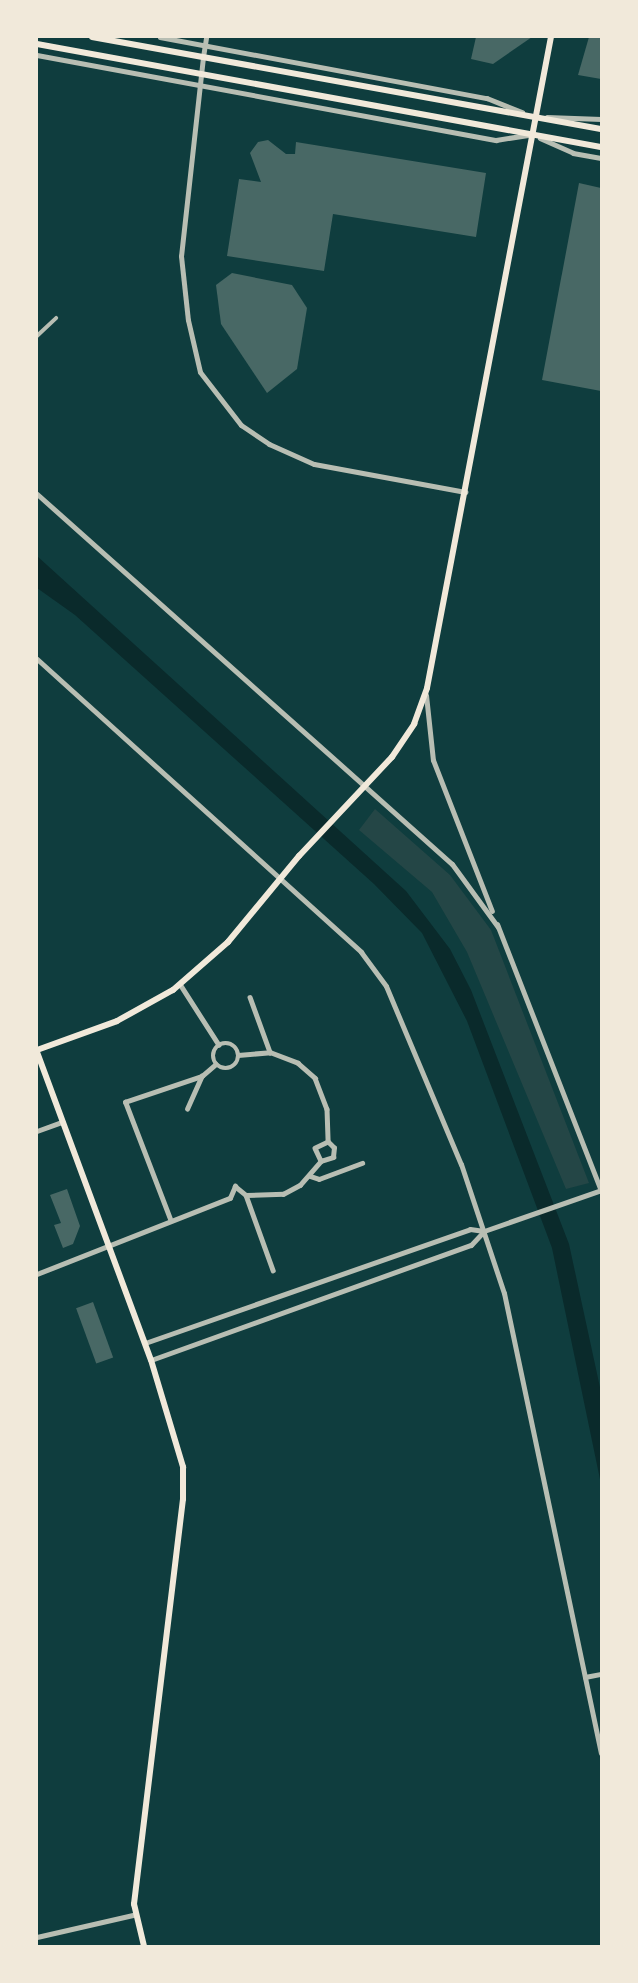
<!DOCTYPE html>
<style>
body{margin:0}
#map{position:relative;width:638px;height:1983px;overflow:hidden;background:#0f3d3e;font-family:"Exo 2",sans-serif}
div>[style]{position:absolute}
[style*='--x']{left:calc(var(--x)*1px);top:calc(var(--y)*1px);width:calc(var(--w)*1px);rotate:calc(var(--a)*1deg)}
.green>*{inset:0;background:#244646}
.water>*{inset:0;background:#0a2a2b}
.building>*{inset:0;background:#486865;transform-origin:0 0}
.pedestrian>*{height:3.5px;margin:-1.75px;padding:0 1.75px;transform-origin:1.75px;border-radius:1.75px;background:#b8beb3}
.minor>*{height:4.5px;margin:-2.25px;padding:0 2.25px;transform-origin:2.25px;border-radius:2.25px;background:#b8beb3}
.minor>.ring{margin:-2.25px;padding:0;box-sizing:content-box;background:none;border:4.5px solid #b8beb3;border-radius:50%}
.tertiary>*{height:5px;margin:-2.5px;padding:0 2.5px;transform-origin:2.5px;border-radius:2.5px;background:#b8beb3}
.secondary>*{height:6px;margin:-3px;padding:0 3px;transform-origin:3px;border-radius:3px;background:#f1e9da}
span{translate:-50% -50%;white-space:nowrap;text-align:center;line-height:1.15;-webkit-text-stroke:5px #f1e9da;paint-order:stroke}
.frame{position:absolute;inset:0;border:38px solid #f1e9da;pointer-events:none}
</style>
<div id="map">
<div class="green">
<div style="clip-path:polygon(375px 809px,450px 875px,491px 930px,589px 1183px,566px 1189px,467px 952px,432px 892px,359px 830px)"></div>
</div>
<div class="water">
<div style="clip-path:polygon(37px 556px,406px 891px,450px 949px,471px 990px,569px 1244px,601px 1392px,601px 1484px,552px 1248px,467px 1021px,422px 933px,374px 884px,75px 615px,37px 588px)"></div>
</div>
<div class="building">
<div style="clip-path:polygon(476px 37px,532px 37px,493px 64px,471px 59px)"></div>
<div style="clip-path:polygon(589px 37px,601px 37px,601px 79px,578px 75px)"></div>
<div style="clip-path:polygon(268px 140px,286px 154px,295px 154px,296px 142px,486px 173px,476px 237px,333px 214px,324px 271px,227px 256px,239px 179px,261px 182px,250px 153px,258px 142px)"></div>
<div style="clip-path:polygon(579px 183px,601px 188px,601px 391px,542px 380px)"></div>
<div style="clip-path:polygon(232px 273px,292px 285px,307px 308px,297px 369px,267px 393px,221px 324px,216px 285px)"></div>
<div style="clip-path:polygon(67px 1189px,80px 1226px,73px 1244px,63px 1248px,54px 1225px,61px 1223px,50px 1195px)"></div>
<div style="left:93px;top:1302px;width:59px;height:18px;rotate:70deg"></div>
</div>
<div class="pedestrian">
<div style="--x:37;--y:336;--w:26;--a:-43"></div>
</div>
<div class="minor">
<div style="--x:160;--y:37;--w:333;--a:10.6"></div>
<div style="--x:487;--y:98;--w:38;--a:22"></div>
<div style="--x:37;--y:55;--w:467;--a:10.5"></div>
<div style="--x:496;--y:140;--w:32;--a:-9"></div>
<div style="--x:203;--y:57;--w:20;--a:-81"></div>
<div style="--x:547;--y:117;--w:54;--a:2.1"></div>
<div style="--x:540;--y:138;--w:36;--a:24"></div>
<div style="--x:573;--y:153;--w:28;--a:10"></div>
<div style="--x:180;--y:984;--w:72;--a:57.4"></div>
<div style="--x:250;--y:997;--w:59;--a:70"></div>
<div class="ring" style="left:213px;top:1043px;width:21.5px;height:21.5px"></div>
<div style="--x:238;--y:1055;--w:32;--a:-5"></div>
<div style="--x:270;--y:1052;--w:30;--a:21"></div>
<div style="--x:298;--y:1063;--w:23;--a:41"></div>
<div style="--x:315;--y:1078;--w:33;--a:69"></div>
<div style="--x:327;--y:1109;--w:33;--a:88"></div>
<div style="--x:187;--y:1109;--w:36;--a:-66"></div>
<div style="--x:202;--y:1076;--w:18;--a:-41"></div>
<div style="--x:37;--y:1131;--w:27;--a:-20"></div>
<div style="--x:310;--y:1176;--w:9;--a:18"></div>
<div style="--x:319;--y:1179;--w:46;--a:-20.4"></div>
<div style="--x:246;--y:1195;--w:80;--a:70.2"></div>
<div style="--x:170;--y:1219;--w:125;--a:-111"></div>
<div style="--x:125;--y:1102;--w:81;--a:-18.7"></div>
<div style="--x:37;--y:1274;--w:207;--a:-21.5"></div>
<div style="--x:230;--y:1198;--w:13;--a:-67"></div>
<div style="--x:235;--y:1186;--w:14;--a:39"></div>
<div style="--x:246;--y:1195;--w:37;--a:-2"></div>
<div style="--x:283;--y:1194;--w:19;--a:-28"></div>
<div style="--x:300;--y:1185;--w:32;--a:-49"></div>
<div style="--x:321;--y:1161;--w:13;--a:-18"></div>
<div style="--x:333;--y:1157;--w:9;--a:-84"></div>
<div style="--x:334;--y:1148;--w:8;--a:-135"></div>
<div style="--x:328;--y:1142;--w:14;--a:155"></div>
<div style="--x:315;--y:1148;--w:14;--a:65"></div>
<div style="--x:585;--y:1677;--w:16;--a:-11"></div>
<div style="--x:37;--y:1937;--w:98;--a:-12.9"></div>
</div>
<div class="tertiary">
<div style="--x:203;--y:57;--w:200;--a:96.3"></div>
<div style="--x:181;--y:256;--w:64;--a:83.8"></div>
<div style="--x:188;--y:320;--w:53;--a:77"></div>
<div style="--x:200;--y:372;--w:67;--a:52.3"></div>
<div style="--x:241;--y:425;--w:34;--a:34"></div>
<div style="--x:269;--y:444;--w:49;--a:24"></div>
<div style="--x:314;--y:464;--w:154;--a:10.5"></div>
<div style="--x:37;--y:494;--w:556;--a:41.72"></div>
<div style="--x:452;--y:864;--w:78;--a:53.9"></div>
<div style="--x:37;--y:659;--w:437;--a:42.1"></div>
<div style="--x:361;--y:952;--w:42;--a:53.7"></div>
<div style="--x:386;--y:986;--w:193;--a:67.2"></div>
<div style="--x:461;--y:1164;--w:136;--a:71.6"></div>
<div style="--x:504;--y:1293;--w:470;--a:78.1"></div>
<div style="--x:426;--y:695;--w:65;--a:83.9"></div>
<div style="--x:433;--y:760;--w:162;--a:68.7"></div>
<div style="--x:497;--y:924;--w:287;--a:68.7"></div>
<div style="--x:145;--y:1343;--w:344;--a:-19.3"></div>
<div style="--x:470;--y:1229;--w:14;--a:8"></div>
<div style="--x:151;--y:1360;--w:340;--a:-19.8"></div>
<div style="--x:471;--y:1245;--w:19;--a:-47"></div>
<div style="--x:484;--y:1231;--w:124;--a:-19.3"></div>
</div>
<div class="secondary">
<div style="--x:92;--y:37;--w:517;--a:10.25"></div>
<div style="--x:37;--y:44;--w:573;--a:10.35"></div>
<div style="--x:37;--y:1050;--w:85;--a:-19.9"></div>
<div style="--x:117;--y:1021;--w:64;--a:-29"></div>
<div style="--x:173;--y:990;--w:73;--a:-41.1"></div>
<div style="--x:228;--y:942;--w:112;--a:-50.5"></div>
<div style="--x:299;--y:856;--w:136;--a:-46.8"></div>
<div style="--x:392;--y:757;--w:40;--a:-56"></div>
<div style="--x:414;--y:724;--w:38;--a:-70"></div>
<div style="--x:427;--y:688;--w:663;--a:-79.22"></div>
<div style="--x:37;--y:1052;--w:328;--a:69.7"></div>
<div style="--x:151;--y:1360;--w:112;--a:73.3"></div>
<div style="--x:183;--y:1467;--w:32;--a:90"></div>
<div style="--x:183;--y:1499;--w:408;--a:96.9"></div>
<div style="--x:134;--y:1904;--w:43;--a:76.6"></div>
</div>
<div class="frame"></div>
</div>
